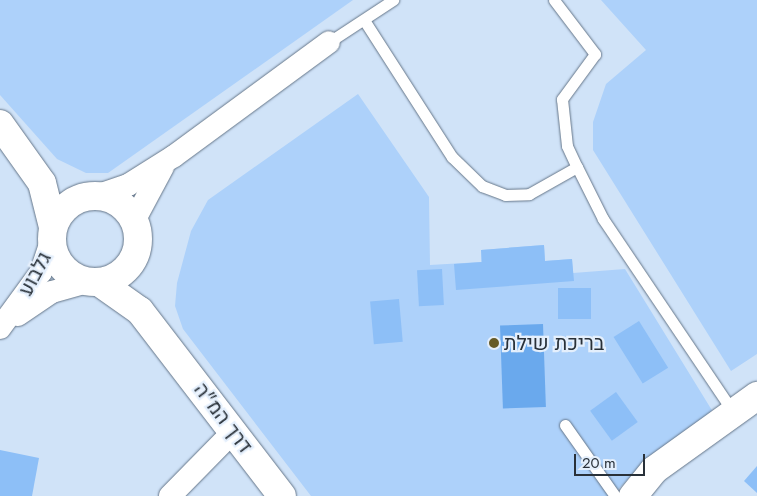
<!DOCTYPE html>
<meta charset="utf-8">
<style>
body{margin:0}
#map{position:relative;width:757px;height:496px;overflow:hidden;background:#d0e3f8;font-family:Jost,Heebo,sans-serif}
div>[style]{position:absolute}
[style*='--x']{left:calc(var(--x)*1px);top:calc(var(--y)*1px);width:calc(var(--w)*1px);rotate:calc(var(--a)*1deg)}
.green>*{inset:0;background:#add1fa}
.water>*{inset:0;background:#6aa9ed;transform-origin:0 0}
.building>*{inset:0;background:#8dbff7;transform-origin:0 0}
.roads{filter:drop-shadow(0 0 1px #657689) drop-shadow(0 0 1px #657689)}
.lane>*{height:11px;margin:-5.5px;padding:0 5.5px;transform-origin:5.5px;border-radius:5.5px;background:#fff}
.street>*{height:22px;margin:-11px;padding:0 11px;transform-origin:11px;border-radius:11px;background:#fff}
.secondary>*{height:28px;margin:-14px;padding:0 14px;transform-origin:14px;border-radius:14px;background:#fff}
.secondary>.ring{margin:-14px;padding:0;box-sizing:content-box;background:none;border:28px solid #fff;border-radius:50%}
.dots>*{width:14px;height:14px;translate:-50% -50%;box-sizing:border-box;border:2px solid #e4effc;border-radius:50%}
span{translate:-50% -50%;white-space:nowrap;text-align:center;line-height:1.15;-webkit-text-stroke:4.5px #e4effc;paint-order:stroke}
.street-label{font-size:20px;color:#293139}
.poi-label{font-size:20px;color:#293139}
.left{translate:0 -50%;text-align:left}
.scale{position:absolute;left:574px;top:454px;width:71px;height:22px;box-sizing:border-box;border:2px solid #293139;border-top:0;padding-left:6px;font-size:15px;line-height:18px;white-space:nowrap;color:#293139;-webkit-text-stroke:4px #e4effc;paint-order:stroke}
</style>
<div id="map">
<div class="green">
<div style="clip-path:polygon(0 0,353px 0,108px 173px,86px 173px,57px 159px,0 95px)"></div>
<div style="clip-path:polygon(601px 0,757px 0,757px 354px,731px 371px,593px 150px,593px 122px,606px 84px,646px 50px)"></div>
<div style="clip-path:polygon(358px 94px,429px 197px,430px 265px,481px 262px,481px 250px,544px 245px,545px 261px,572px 259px,573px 273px,625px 269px,713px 412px,641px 465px,612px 496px,311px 496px,183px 329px,175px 306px,177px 283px,191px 231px,208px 200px)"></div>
</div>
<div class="water">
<div style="left:543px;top:324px;width:83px;height:43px;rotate:88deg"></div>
</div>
<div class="building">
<div style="clip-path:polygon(544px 245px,545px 261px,572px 259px,574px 281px,456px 290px,454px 264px,482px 262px,481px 250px)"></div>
<div style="left:442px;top:269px;width:36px;height:25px;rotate:87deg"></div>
<div style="left:591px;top:288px;width:31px;height:33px;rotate:90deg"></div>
<div style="left:399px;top:299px;width:43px;height:29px;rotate:85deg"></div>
<div style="left:639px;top:321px;width:55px;height:30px;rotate:58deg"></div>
<div style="left:616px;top:392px;width:37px;height:32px;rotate:54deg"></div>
<div style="clip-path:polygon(0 450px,39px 458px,32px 496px,0 496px)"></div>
<div style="clip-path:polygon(757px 466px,757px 493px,744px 481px)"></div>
</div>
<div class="roads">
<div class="lane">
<div style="--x:554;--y:0;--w:68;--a:52.8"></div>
<div style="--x:595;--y:54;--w:56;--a:126.3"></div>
<div style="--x:562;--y:99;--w:47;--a:83.9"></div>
<div style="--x:567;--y:146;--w:23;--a:65"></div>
<div style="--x:577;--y:167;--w:58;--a:63.4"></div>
<div style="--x:603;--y:219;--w:233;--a:56"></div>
<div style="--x:364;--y:20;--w:163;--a:57.3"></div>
<div style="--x:452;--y:157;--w:42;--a:44"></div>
<div style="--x:482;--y:186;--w:25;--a:21"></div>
<div style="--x:505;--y:195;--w:24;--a:-2"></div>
<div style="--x:529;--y:194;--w:55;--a:-29.4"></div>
<div style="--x:329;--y:42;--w:77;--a:-33.3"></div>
<div style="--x:565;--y:425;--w:87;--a:54.8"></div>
</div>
<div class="street">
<div style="--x:99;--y:195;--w:31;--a:-19"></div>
<div style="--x:128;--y:185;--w:54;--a:-32.2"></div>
<div style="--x:174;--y:156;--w:192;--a:-36.3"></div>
<div style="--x:134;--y:221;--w:61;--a:-61.8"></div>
<div style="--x:18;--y:315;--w:41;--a:-34.1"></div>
<div style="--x:52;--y:292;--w:36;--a:-16"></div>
<div style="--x:0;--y:328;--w:69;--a:-53.8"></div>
<div style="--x:41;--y:272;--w:32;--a:-72"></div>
<div style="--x:170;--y:496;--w:90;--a:-45.5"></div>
</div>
<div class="secondary">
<div style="--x:0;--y:124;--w:72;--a:54.6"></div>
<div style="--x:42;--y:183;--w:45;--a:76"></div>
<div class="ring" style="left:52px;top:196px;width:58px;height:58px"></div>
<div style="--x:99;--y:282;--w:50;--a:35.3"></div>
<div style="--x:140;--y:311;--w:233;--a:52.5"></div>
<div style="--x:633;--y:496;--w:33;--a:-51"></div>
<div style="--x:654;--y:470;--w:127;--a:-35.7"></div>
</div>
</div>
<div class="dots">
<div style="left:494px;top:343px;background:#665b27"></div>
</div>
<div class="street-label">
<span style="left:35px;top:274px;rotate:-62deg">גלבוע</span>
<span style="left:223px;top:418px;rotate:53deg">דרך המ"ה</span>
</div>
<div class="poi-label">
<span class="left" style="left:504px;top:343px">בריכת שילת</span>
</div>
<div class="scale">20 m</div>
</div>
